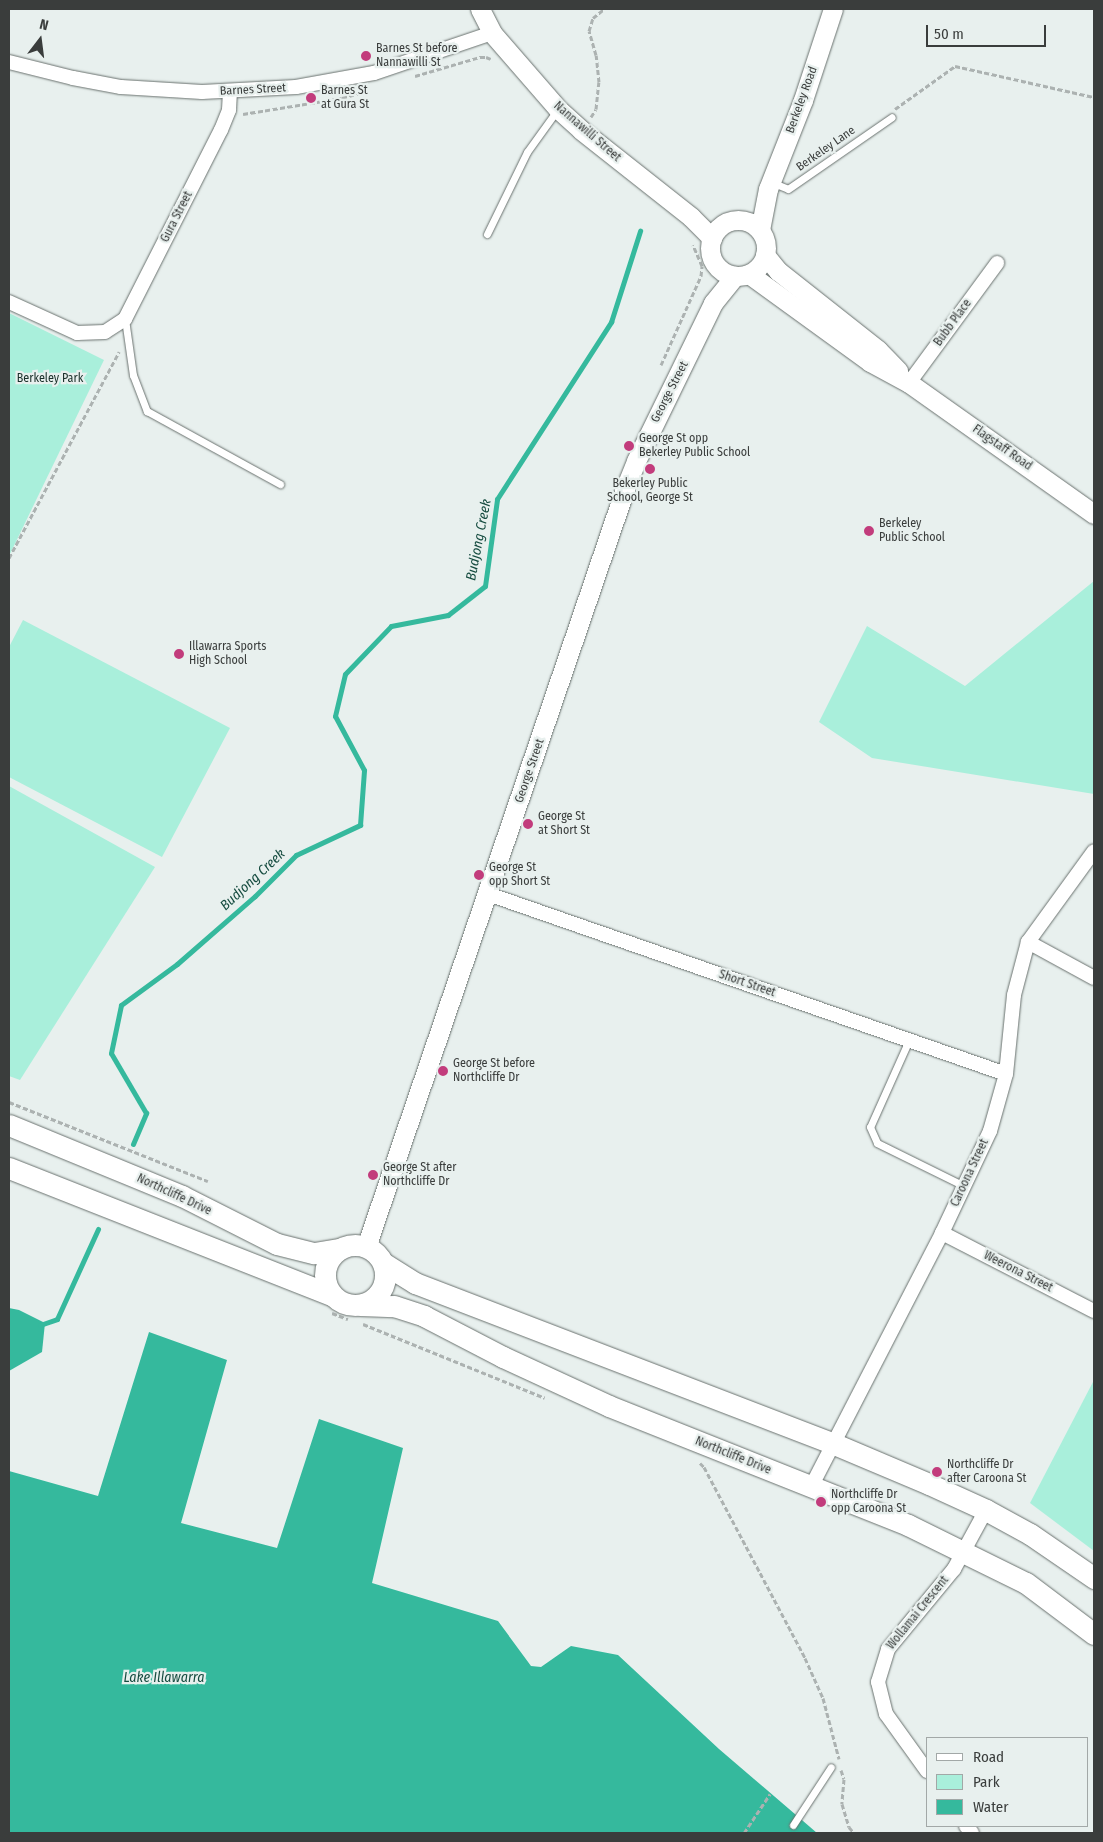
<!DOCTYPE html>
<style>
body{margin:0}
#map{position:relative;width:1103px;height:1842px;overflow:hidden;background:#e8f0ee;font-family:"Fira Sans Condensed",sans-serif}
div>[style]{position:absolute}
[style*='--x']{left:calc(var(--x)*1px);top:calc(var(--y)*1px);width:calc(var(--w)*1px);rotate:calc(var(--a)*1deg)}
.green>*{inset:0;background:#a9efdb}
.water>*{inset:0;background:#35b99d}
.stream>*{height:5px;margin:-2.5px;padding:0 2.5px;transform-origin:2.5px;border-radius:2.5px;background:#35b99d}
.path>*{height:3px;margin-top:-1.5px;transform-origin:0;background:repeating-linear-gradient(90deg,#acb2b1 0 5px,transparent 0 7.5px)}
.roads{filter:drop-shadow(0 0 1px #69716e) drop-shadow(0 0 1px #69716e)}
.lane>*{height:7px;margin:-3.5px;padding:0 3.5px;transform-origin:3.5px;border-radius:3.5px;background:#fff}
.street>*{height:14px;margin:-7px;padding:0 7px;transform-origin:7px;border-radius:7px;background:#fff}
.secondary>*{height:19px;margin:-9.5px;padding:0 9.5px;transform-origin:9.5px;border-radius:9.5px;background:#fff}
.secondary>.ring{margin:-9.5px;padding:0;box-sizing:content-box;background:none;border:19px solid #fff;border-radius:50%}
.primary>*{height:21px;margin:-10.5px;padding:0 10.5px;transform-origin:10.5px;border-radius:10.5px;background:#fff}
.primary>.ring{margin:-10.5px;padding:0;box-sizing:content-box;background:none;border:21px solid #fff;border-radius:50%}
.dots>*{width:14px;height:14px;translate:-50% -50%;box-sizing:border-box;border:2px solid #e8f0ee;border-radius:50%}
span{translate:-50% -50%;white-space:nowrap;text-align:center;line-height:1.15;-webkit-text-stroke:4.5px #e8f0ee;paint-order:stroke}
.poi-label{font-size:12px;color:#3a3d3c}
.left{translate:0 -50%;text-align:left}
.street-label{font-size:12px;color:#3a3d3c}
.park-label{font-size:12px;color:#192f29}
.water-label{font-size:14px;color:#154b3f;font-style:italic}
.frame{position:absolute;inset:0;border:10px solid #3a3d3c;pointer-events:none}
.legend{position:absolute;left:926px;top:1737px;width:162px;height:90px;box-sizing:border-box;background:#e8f0ee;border:1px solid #a2a8a7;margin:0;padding:6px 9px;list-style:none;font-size:15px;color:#3a3d3c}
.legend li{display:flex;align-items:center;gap:10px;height:25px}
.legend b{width:25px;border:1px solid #a2a8a7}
.north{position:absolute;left:15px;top:15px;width:50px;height:50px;-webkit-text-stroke:4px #e8f0ee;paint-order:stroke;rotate:15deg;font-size:14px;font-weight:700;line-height:20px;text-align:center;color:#3a3d3c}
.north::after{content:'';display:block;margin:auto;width:18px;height:22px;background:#3a3d3c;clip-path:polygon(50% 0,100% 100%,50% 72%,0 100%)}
.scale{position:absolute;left:926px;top:25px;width:120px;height:22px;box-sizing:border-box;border:2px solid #3a3d3c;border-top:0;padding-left:6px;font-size:15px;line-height:18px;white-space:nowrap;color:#3a3d3c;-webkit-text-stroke:4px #e8f0ee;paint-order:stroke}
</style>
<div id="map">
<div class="green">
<div style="clip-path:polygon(9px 313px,104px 360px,9px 556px)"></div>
<div style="clip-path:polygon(1094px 581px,1094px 794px,872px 758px,819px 722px,867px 626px,965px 686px)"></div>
<div style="clip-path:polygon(23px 620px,230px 728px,162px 857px,9px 777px,9px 647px)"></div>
<div style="clip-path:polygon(9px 786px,155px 867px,20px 1080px,9px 1076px)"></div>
<div style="clip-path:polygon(1094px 1380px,1094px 1551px,1030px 1503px)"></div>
</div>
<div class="water">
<div style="clip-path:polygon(9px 1308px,19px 1310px,45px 1323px,42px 1352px,9px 1371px)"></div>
<div style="clip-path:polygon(149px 1332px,227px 1360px,181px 1523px,277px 1548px,319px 1419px,403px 1448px,372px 1583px,498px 1621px,531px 1666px,541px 1667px,571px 1646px,618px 1655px,719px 1749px,817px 1833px,9px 1833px,9px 1471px,98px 1496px)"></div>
</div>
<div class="stream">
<div style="--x:133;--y:1144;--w:34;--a:-67"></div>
<div style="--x:146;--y:1113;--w:69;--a:-120.3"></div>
<div style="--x:111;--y:1053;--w:49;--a:-78.2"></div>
<div style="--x:121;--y:1005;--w:69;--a:-36.2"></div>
<div style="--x:177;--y:964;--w:103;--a:-41.1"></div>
<div style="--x:255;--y:896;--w:58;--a:-45"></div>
<div style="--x:296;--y:855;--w:71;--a:-25.1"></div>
<div style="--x:360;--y:825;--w:55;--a:-85.8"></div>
<div style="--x:364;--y:770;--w:61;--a:-118.2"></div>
<div style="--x:335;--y:716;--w:43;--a:-76.6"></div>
<div style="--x:345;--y:674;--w:66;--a:-46.2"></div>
<div style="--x:391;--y:626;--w:58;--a:-10.9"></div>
<div style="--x:448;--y:615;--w:47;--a:-38.1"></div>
<div style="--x:485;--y:586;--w:88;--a:-82.1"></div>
<div style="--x:497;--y:499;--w:211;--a:-57.2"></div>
<div style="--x:611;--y:322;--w:96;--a:-72.3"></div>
<div style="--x:40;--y:1325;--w:18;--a:-19"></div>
<div style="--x:57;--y:1319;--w:99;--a:-65.5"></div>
</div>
<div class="path">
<div style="--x:415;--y:76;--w:68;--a:-16.3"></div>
<div style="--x:480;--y:57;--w:6;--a:0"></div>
<div style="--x:486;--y:57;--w:5;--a:22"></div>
<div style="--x:895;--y:109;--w:74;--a:-35.6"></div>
<div style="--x:955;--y:66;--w:142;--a:12.6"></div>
<div style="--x:243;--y:114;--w:100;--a:-9.2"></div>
<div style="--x:342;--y:98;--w:25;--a:-16"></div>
<div style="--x:591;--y:117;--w:9;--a:-58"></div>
<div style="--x:596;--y:109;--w:27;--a:-84"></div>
<div style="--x:599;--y:82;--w:27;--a:-96"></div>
<div style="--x:596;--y:55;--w:25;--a:-106"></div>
<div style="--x:589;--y:31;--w:14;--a:-73"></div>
<div style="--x:593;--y:18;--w:14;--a:-39"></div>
<div style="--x:661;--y:365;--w:98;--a:-65.8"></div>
<div style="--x:701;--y:276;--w:10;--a:-84"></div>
<div style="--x:702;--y:266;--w:23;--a:-113"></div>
<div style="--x:9;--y:558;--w:234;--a:-61.9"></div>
<div style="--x:9;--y:1102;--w:214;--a:21.7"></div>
<div style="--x:332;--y:1313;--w:17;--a:21"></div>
<div style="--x:363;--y:1324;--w:196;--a:22.1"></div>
<div style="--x:700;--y:1463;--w:6;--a:45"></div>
<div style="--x:704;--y:1467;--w:216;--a:62.1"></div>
<div style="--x:805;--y:1658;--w:44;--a:65.8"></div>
<div style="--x:823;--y:1698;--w:63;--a:75.3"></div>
<div style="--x:841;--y:1770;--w:9;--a:72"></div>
<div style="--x:844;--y:1779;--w:25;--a:95"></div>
<div style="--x:842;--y:1804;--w:24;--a:73"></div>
<div style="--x:849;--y:1827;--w:8;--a:50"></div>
<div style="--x:744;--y:1833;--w:47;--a:-56.3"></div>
</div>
<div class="roads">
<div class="lane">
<div style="--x:771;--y:182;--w:18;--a:22"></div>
<div style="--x:788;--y:189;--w:126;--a:-34.7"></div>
<div style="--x:487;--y:234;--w:91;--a:-64"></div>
<div style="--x:527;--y:152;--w:53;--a:-54.2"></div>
<div style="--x:125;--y:319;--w:57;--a:81.9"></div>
<div style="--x:133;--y:375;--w:39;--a:69"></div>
<div style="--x:147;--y:411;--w:152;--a:28.8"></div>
<div style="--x:909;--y:1040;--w:95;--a:114.1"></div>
<div style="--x:870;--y:1127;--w:17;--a:66"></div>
<div style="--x:877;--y:1143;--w:97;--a:26.3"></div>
<div style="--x:793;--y:1825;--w:69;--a:-56.8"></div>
</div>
<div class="street">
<div style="--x:9;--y:62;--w:66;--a:14"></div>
<div style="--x:73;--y:78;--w:49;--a:10.6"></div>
<div style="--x:121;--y:87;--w:81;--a:3.5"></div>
<div style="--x:202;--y:92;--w:94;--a:-3"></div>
<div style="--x:296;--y:87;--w:79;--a:-10.2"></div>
<div style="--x:374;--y:73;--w:125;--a:-18.7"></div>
<div style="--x:9;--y:302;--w:75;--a:24.5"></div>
<div style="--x:77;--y:333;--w:28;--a:-2"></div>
<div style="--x:105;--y:332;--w:24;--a:-33"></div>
<div style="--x:125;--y:319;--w:212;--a:-63.1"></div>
<div style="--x:221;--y:130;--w:22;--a:-68"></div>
<div style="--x:229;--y:110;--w:19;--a:-87"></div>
<div style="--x:909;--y:383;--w:149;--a:-53.7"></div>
<div style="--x:488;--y:894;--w:548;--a:19.16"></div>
<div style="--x:1028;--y:942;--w:75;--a:28.6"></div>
<div style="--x:942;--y:1233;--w:171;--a:27.2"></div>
<div style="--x:811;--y:1487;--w:286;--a:-62.7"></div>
<div style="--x:942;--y:1233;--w:113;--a:-64.8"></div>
<div style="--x:990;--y:1131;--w:59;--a:-74.3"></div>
<div style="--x:1006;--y:1074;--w:79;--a:-84.2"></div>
<div style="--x:1014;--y:995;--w:55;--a:-75.2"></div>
<div style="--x:1028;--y:942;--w:112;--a:-54"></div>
<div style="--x:927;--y:1771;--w:70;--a:-125.7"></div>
<div style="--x:886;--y:1714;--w:33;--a:-104"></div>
<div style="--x:878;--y:1682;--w:34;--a:-73"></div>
<div style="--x:888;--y:1649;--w:104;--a:-50.5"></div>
<div style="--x:954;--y:1569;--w:67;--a:-61.5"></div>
<div style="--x:966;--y:1826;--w:9;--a:49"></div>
</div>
<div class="secondary">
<div style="--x:480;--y:9;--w:27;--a:63"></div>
<div style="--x:492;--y:33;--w:101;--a:49"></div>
<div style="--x:558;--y:109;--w:31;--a:42"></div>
<div style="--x:581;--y:130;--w:140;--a:38.3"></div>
<div style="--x:691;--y:217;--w:30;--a:45"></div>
<div class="ring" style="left:710px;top:220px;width:37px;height:37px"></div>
<div style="--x:760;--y:230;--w:42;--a:-79"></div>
<div style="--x:768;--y:189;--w:96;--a:-68.5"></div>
<div style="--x:803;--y:100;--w:96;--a:-71.8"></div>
<div style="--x:765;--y:255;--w:21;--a:51"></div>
<div style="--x:778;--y:271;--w:127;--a:38.3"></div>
<div style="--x:878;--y:350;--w:29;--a:46"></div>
<div style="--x:749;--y:274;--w:150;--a:36"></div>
<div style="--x:870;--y:362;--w:44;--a:28.3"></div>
<div style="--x:909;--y:383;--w:227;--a:35.3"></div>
<div style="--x:366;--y:1247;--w:804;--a:-71.14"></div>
<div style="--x:626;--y:486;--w:27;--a:-68"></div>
<div style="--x:636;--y:461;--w:176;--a:-64"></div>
<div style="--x:713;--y:303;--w:35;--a:-51"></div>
</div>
<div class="primary">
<div style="--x:9;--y:1125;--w:187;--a:22.3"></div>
<div style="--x:182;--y:1196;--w:106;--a:26.8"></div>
<div style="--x:277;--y:1244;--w:38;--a:14"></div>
<div style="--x:314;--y:1253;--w:26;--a:-9"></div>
<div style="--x:9;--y:1168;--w:347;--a:21.5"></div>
<div class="ring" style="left:325px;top:1245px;width:39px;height:39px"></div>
<div style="--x:383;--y:1263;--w:38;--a:32"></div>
<div style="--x:415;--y:1283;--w:447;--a:21"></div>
<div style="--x:832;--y:1443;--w:105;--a:22.9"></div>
<div style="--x:929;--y:1484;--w:63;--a:24.5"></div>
<div style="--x:986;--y:1510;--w:50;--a:28.6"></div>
<div style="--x:1030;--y:1534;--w:78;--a:34.5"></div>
<div style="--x:360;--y:1305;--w:34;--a:2"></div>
<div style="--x:394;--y:1306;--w:32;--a:18"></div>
<div style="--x:424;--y:1316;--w:89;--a:27.4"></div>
<div style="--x:503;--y:1357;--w:117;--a:24.8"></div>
<div style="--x:609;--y:1406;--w:322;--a:21.7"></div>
<div style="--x:908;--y:1525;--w:131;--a:26.2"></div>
<div style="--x:1026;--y:1583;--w:85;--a:36.9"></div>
</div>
</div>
<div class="dots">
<div style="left:366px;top:56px;background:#c23c7c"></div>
<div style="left:311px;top:98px;background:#c23c7c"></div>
<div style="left:629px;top:446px;background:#c23c7c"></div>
<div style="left:650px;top:469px;background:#c23c7c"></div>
<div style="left:869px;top:531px;background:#c23c7c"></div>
<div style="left:179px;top:654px;background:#c23c7c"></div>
<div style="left:528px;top:824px;background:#c23c7c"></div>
<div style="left:479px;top:875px;background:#c23c7c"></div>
<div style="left:443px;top:1071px;background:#c23c7c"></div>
<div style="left:373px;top:1175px;background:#c23c7c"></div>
<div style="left:937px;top:1472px;background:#c23c7c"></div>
<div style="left:821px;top:1502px;background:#c23c7c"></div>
</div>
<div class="poi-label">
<span class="left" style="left:376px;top:56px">Barnes St before<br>Nannawilli St</span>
<span class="left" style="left:321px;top:98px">Barnes St<br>at Gura St</span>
<span class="left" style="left:639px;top:446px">George St opp<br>Bekerley Public School</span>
<span style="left:650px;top:491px">Bekerley Public<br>School, George St</span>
<span class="left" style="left:879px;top:531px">Berkeley<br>Public School</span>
<span class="left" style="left:189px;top:654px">Illawarra Sports<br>High School</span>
<span class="left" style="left:538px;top:824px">George St<br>at Short St</span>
<span class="left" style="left:489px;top:875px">George St<br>opp Short St</span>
<span class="left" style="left:453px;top:1071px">George St before<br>Northcliffe Dr</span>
<span class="left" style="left:383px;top:1175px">George St after<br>Northcliffe Dr</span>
<span class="left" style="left:947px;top:1472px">Northcliffe Dr<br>after Caroona St</span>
<span class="left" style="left:831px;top:1502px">Northcliffe Dr<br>opp Caroona St</span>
</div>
<div class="street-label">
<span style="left:253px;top:90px;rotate:-3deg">Barnes Street</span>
<span style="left:802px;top:100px;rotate:-70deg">Berkeley Road</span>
<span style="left:587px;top:132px;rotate:41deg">Nannawilli Street</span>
<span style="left:826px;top:149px;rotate:-35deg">Berkeley Lane</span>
<span style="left:177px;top:217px;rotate:-63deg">Gura Street</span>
<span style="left:953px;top:323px;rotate:-54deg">Bubb Place</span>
<span style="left:670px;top:392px;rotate:-63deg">George Street</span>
<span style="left:1002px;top:448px;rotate:35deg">Flagstaff Road</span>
<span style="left:530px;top:771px;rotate:-71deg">George Street</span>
<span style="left:747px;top:984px;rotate:19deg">Short Street</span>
<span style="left:970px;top:1173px;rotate:-65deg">Caroona Street</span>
<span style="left:174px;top:1195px;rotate:25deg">Northcliffe Drive</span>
<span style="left:1018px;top:1272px;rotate:27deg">Weerona Street</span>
<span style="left:733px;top:1456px;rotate:22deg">Northcliffe Drive</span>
<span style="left:918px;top:1613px;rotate:-51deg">Wollamai Crescent</span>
</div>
<div class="park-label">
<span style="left:50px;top:379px">Berkeley Park</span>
</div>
<div class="water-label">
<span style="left:479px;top:540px;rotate:-79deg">Budjong Creek</span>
<span style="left:253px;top:880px;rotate:-43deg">Budjong Creek</span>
<span style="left:164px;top:1678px">Lake Illawarra</span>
</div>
<div class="frame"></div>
<ul class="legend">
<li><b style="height:6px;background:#fff"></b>Road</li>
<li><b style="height:14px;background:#a9efdb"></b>Park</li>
<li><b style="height:14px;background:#35b99d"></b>Water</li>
</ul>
<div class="north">N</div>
<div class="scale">50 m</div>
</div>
